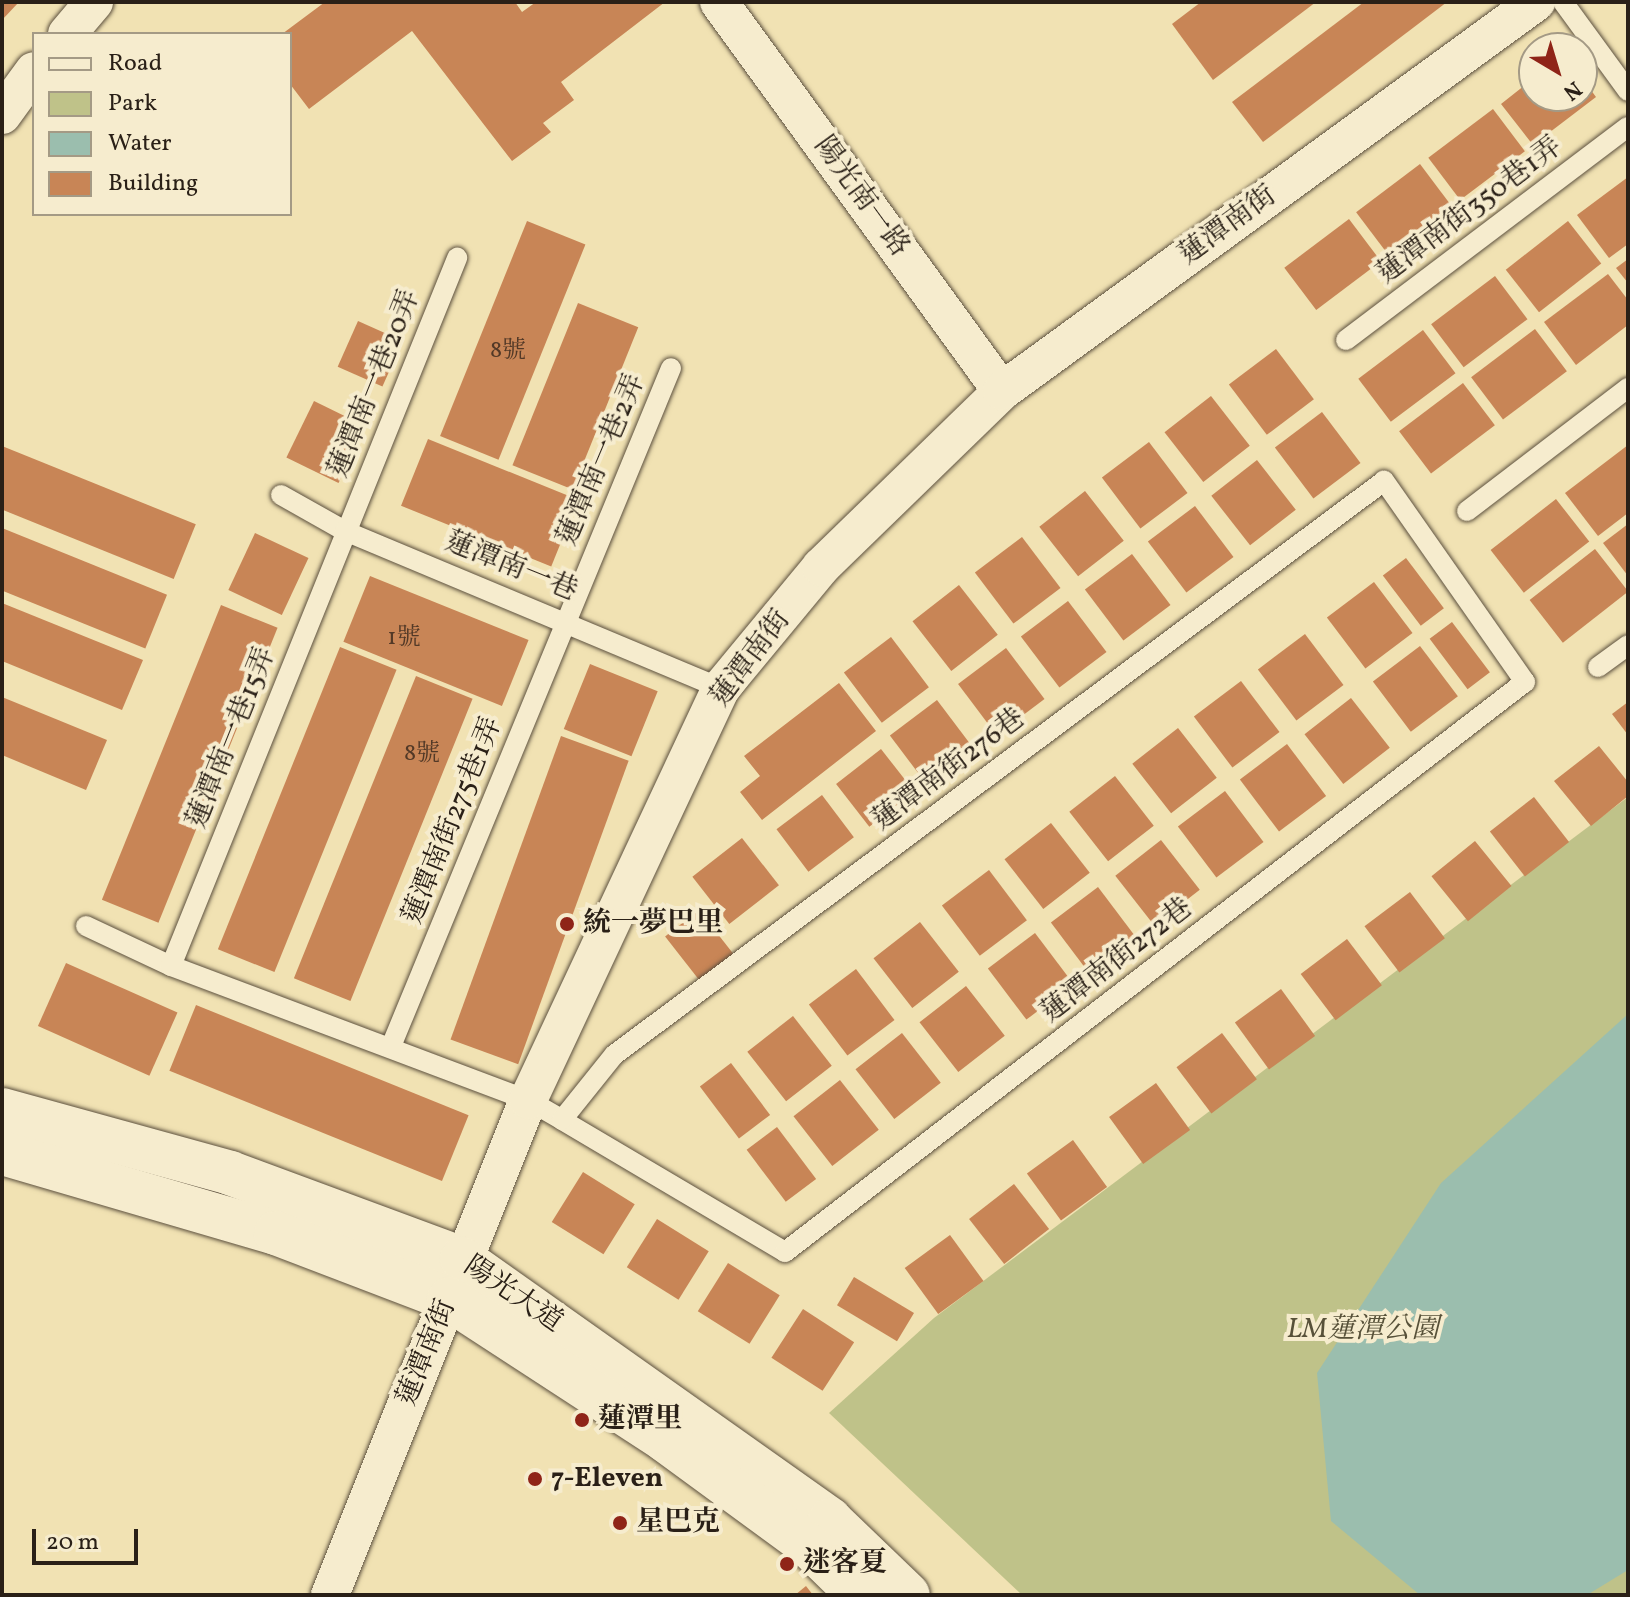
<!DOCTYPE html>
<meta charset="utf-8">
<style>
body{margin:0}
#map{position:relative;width:1630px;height:1597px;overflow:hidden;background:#f1e2b3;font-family:Vollkorn,"Noto Serif TC",serif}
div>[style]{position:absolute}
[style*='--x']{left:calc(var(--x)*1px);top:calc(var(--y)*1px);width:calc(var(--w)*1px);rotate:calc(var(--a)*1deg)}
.green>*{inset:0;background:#bfc289}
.water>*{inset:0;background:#9bbeae}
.building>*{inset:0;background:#c88556;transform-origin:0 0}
.roads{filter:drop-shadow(0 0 2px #5c503e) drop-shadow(0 0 2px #5c503e)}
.service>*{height:20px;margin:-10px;padding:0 10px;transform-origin:10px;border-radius:10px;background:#f6ecce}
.minor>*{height:38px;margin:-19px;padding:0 19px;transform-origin:19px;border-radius:19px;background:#f6ecce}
.tertiary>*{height:44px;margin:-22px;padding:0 22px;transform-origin:22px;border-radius:22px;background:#f6ecce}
.dots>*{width:22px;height:22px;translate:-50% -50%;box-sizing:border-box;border:4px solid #f6ecce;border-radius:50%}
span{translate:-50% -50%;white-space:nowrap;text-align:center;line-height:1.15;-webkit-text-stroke:8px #f6ecce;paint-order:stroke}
.number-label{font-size:24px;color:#523927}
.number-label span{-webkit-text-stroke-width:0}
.street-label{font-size:28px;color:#2a2017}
.poi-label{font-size:28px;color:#2a2017;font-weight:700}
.left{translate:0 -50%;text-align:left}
.park-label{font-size:28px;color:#575139;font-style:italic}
.frame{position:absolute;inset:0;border:4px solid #2a2017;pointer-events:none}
.legend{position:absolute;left:32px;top:32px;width:260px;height:184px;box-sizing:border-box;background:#f6ecce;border:2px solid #a49a85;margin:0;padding:10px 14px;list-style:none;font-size:24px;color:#2a2017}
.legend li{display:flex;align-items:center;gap:16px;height:40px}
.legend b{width:40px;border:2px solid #a49a85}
.north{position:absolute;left:1518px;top:32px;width:80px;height:80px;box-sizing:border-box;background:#f6ecce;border:2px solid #a49a85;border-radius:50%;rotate:142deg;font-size:22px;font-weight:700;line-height:32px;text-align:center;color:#2a2017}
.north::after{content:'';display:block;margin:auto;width:28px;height:36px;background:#8f2418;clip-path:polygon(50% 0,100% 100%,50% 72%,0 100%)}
.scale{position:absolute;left:32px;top:1529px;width:106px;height:36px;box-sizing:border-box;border:4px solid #2a2017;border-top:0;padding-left:10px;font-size:24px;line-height:28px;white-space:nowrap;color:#2a2017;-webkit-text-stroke:6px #f6ecce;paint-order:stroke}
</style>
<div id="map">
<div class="green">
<div style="clip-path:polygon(1628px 797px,1628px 1595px,1022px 1595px,829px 1413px,934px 1318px)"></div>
</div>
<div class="water">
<div style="clip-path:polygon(1628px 1014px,1628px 1570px,1587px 1595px,1420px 1595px,1331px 1521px,1317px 1373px,1441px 1183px)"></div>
</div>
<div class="building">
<div style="clip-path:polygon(2px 2px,19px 2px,2px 20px)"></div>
<div style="clip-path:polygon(325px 2px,515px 2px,522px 12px,536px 2px,665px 2px,561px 82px,574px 100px,543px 123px,551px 132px,512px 161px,412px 31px,309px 109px,290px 84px,290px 34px,282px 34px)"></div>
<div style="clip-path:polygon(1201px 2px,1316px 2px,1213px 80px,1172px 24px)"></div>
<div style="clip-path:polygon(1364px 2px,1447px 2px,1263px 142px,1232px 102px)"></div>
<div style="clip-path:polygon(1534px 78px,1534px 96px,1582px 96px,1582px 78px,1596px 97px,1533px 145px,1501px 104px)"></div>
<div style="left:1493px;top:109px;width:53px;height:81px;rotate:53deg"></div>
<div style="left:1420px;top:164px;width:54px;height:80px;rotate:53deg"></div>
<div style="clip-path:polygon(1628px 177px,1628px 244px,1609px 258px,1577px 215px)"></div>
<div style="left:1349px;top:219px;width:53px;height:81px;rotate:53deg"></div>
<div style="left:527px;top:221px;width:63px;height:232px;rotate:22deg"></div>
<div style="left:1568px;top:221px;width:54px;height:79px;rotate:52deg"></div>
<div style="clip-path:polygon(1628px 259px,1628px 283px,1616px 268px)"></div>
<div style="clip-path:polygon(1608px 274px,1628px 300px,1628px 325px,1576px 365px,1544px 322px)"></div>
<div style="left:1495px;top:276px;width:54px;height:80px;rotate:53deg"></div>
<div style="left:578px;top:303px;width:65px;height:175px;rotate:22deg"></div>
<div style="left:358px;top:321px;width:49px;height:50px;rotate:24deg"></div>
<div style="left:1535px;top:329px;width:53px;height:80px;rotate:53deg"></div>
<div style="left:1423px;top:330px;width:54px;height:81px;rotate:53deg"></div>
<div style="left:1276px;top:349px;width:63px;height:59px;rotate:53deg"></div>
<div style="left:1463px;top:383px;width:53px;height:80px;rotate:53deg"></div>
<div style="left:1211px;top:396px;width:63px;height:59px;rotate:52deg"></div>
<div style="left:314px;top:401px;width:58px;height:63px;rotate:26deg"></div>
<div style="left:1322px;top:412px;width:64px;height:59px;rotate:53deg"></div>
<div style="left:428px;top:439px;width:162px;height:72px;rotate:22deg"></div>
<div style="left:1149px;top:442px;width:64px;height:59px;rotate:53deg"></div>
<div style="clip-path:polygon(1628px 445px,1628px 513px,1598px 536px,1565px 493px)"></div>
<div style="left:2px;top:446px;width:209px;height:59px;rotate:22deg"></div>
<div style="left:1257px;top:460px;width:63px;height:58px;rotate:52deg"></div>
<div style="left:1085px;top:491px;width:63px;height:58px;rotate:52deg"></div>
<div style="left:1556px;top:499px;width:54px;height:83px;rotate:52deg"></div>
<div style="left:1195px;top:506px;width:64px;height:59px;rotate:53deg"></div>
<div style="clip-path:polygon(1628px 524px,1628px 576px,1603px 543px)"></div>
<div style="left:2px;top:528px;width:178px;height:58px;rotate:22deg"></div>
<div style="left:255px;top:533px;width:59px;height:63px;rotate:25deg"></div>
<div style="left:1022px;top:537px;width:64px;height:59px;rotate:53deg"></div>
<div style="left:1595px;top:549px;width:54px;height:83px;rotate:52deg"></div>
<div style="left:1132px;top:554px;width:64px;height:59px;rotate:53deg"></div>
<div style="left:1406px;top:558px;width:63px;height:29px;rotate:53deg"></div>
<div style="left:370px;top:576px;width:171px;height:71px;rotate:22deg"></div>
<div style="left:1374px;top:582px;width:64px;height:59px;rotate:53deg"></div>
<div style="left:959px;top:585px;width:63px;height:59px;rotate:52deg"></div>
<div style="left:1068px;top:601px;width:64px;height:59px;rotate:53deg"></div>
<div style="clip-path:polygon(2px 603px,143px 660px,122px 710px,2px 661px)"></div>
<div style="left:221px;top:605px;width:61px;height:318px;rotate:22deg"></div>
<div style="left:1452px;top:622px;width:63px;height:28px;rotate:53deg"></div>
<div style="left:1305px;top:634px;width:64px;height:59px;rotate:53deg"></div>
<div style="left:891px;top:637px;width:63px;height:59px;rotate:53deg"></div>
<div style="left:1420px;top:646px;width:63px;height:59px;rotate:53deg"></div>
<div style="left:340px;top:647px;width:61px;height:326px;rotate:22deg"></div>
<div style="left:1006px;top:648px;width:64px;height:60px;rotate:53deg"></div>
<div style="left:590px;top:664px;width:73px;height:70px;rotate:22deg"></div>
<div style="left:416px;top:676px;width:61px;height:326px;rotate:22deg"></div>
<div style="left:1241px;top:681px;width:64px;height:59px;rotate:53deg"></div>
<div style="clip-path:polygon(839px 683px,876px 731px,762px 820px,740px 792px,760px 776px,744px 756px)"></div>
<div style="clip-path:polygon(2px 697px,107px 740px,86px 790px,2px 755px)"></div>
<div style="left:1351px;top:698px;width:63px;height:59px;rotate:52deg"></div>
<div style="left:937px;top:700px;width:64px;height:59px;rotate:53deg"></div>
<div style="clip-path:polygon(1628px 702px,1628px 735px,1612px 714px)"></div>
<div style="left:1178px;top:728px;width:63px;height:58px;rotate:52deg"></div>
<div style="left:561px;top:736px;width:72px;height:323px;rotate:20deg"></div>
<div style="left:1287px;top:744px;width:65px;height:59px;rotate:53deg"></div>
<div style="clip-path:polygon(1599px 746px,1628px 782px,1628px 796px,1591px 826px,1554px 781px)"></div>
<div style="left:881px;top:749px;width:54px;height:57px;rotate:52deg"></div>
<div style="left:1115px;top:776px;width:63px;height:58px;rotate:52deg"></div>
<div style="left:1225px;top:791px;width:64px;height:59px;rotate:53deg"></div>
<div style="left:822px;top:795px;width:53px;height:57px;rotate:53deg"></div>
<div style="left:1534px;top:797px;width:57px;height:56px;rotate:52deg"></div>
<div style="left:1051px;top:823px;width:63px;height:59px;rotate:52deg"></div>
<div style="left:742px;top:838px;width:60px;height:63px;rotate:52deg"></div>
<div style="left:1161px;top:840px;width:63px;height:58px;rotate:52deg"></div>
<div style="left:1475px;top:841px;width:58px;height:56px;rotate:51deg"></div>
<div style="left:989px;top:870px;width:63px;height:59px;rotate:53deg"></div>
<div style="left:1098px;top:887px;width:63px;height:59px;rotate:53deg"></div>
<div style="left:1410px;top:892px;width:58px;height:57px;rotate:53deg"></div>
<div style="left:699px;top:910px;width:61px;height:43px;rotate:52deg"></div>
<div style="left:920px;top:922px;width:63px;height:59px;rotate:52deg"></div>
<div style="left:1035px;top:933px;width:64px;height:59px;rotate:53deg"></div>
<div style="left:1347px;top:939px;width:58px;height:58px;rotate:53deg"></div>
<div style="left:66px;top:963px;width:122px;height:69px;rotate:24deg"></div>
<div style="left:856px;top:969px;width:64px;height:59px;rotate:53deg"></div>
<div style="left:966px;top:986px;width:63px;height:59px;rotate:52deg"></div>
<div style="left:1281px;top:989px;width:58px;height:57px;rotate:54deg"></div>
<div style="left:196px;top:1005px;width:294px;height:71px;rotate:22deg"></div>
<div style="left:793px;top:1016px;width:63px;height:58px;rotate:52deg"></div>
<div style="left:902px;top:1033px;width:63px;height:59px;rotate:52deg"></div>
<div style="left:1222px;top:1033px;width:58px;height:57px;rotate:53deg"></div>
<div style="left:731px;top:1063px;width:65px;height:39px;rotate:53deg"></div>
<div style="left:840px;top:1080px;width:63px;height:59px;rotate:52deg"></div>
<div style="left:1156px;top:1083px;width:58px;height:58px;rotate:54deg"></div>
<div style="left:777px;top:1127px;width:65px;height:38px;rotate:53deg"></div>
<div style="left:1073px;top:1140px;width:58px;height:57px;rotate:54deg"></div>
<div style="left:583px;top:1172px;width:61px;height:59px;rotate:32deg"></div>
<div style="left:1014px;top:1184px;width:57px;height:57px;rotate:52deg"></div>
<div style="left:657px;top:1219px;width:61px;height:57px;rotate:32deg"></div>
<div style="left:950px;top:1235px;width:57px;height:56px;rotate:54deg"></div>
<div style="left:728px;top:1263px;width:61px;height:57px;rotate:32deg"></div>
<div style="left:854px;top:1277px;width:70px;height:33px;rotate:31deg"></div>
<div style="left:803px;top:1309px;width:61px;height:58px;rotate:33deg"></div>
<div style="clip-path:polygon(806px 1586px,813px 1595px,795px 1595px)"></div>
</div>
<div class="roads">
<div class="service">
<div style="--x:1563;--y:2;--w:110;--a:53.9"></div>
<div style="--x:1346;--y:340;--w:353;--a:-37.1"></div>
<div style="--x:281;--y:495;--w:73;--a:29.4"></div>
<div style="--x:345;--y:531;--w:407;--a:22.7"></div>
<div style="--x:1467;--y:511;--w:203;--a:-37.4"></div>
<div style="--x:1598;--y:667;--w:37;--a:-36"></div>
<div style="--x:86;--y:926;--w:94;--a:25.2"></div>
<div style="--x:171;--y:966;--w:381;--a:20.6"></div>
<div style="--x:528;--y:1100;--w:39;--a:30"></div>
<div style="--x:562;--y:1120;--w:259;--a:30.6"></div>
<div style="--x:785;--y:1252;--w:934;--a:-37.61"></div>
<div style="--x:1525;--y:682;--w:246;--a:-125"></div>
<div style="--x:1384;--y:481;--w:960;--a:143.3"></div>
<div style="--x:614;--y:1055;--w:83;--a:128.7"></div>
<div style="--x:171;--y:966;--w:764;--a:-68"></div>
<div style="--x:392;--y:1044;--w:731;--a:-67.57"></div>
</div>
<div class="minor">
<div style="--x:719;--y:2;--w:481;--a:54"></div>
<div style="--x:67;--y:34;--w:42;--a:-49.8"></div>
<div style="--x:2;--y:115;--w:54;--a:-54"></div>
<div style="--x:330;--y:1595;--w:533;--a:-68.2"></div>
<div style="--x:528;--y:1100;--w:455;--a:-64.9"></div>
<div style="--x:721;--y:688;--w:157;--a:-50.4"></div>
<div style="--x:821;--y:567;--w:252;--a:-44.2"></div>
<div style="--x:1002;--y:391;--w:661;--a:-36.07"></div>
</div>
<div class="tertiary">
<div style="--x:2;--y:1110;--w:237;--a:15.4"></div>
<div style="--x:230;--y:1173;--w:247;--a:20.3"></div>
<div style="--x:462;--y:1259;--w:451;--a:35.3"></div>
<div style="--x:830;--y:1520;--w:108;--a:43.9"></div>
<div style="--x:2;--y:1153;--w:285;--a:16.3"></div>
<div style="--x:276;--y:1233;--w:185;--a:20.9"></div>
<div style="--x:449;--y:1299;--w:258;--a:33.1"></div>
<div style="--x:665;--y:1440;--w:176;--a:36.2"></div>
<div style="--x:807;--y:1544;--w:73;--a:44.4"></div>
</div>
</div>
<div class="dots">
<div style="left:567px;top:924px;background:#8f2418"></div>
<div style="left:582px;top:1420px;background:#8f2418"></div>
<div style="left:535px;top:1479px;background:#8f2418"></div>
<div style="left:620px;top:1523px;background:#8f2418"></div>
<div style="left:787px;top:1564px;background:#8f2418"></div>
</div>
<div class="number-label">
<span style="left:508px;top:352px">8號</span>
<span style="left:404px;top:639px">1號</span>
<span style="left:422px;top:755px">8號</span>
</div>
<div class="street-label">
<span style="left:861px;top:197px;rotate:54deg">陽光南一路</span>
<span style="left:1470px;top:211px;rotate:-37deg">蓮潭南街350巷1弄</span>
<span style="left:1228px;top:226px;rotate:-36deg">蓮潭南街</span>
<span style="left:375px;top:384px;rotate:-68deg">蓮潭南一巷20弄</span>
<span style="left:602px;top:460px;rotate:-67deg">蓮潭南一巷2弄</span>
<span style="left:511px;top:567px;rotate:22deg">蓮潭南一巷</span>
<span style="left:751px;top:659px;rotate:-53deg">蓮潭南街</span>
<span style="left:232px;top:738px;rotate:-68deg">蓮潭南一巷15弄</span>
<span style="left:949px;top:770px;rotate:-37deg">蓮潭南街276巷</span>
<span style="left:453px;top:821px;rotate:-68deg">蓮潭南街275巷1弄</span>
<span style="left:1117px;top:961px;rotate:-38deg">蓮潭南街272巷</span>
<span style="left:513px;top:1295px;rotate:34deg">陽光大道</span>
<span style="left:427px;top:1353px;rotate:-68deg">蓮潭南街</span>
</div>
<div class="poi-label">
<span class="left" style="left:583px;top:924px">統一夢巴里</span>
<span class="left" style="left:598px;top:1420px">蓮潭里</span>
<span class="left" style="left:551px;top:1479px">7-Eleven</span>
<span class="left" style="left:636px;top:1523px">星巴克</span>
<span class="left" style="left:803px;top:1564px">迷客夏</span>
</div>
<div class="park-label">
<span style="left:1363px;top:1330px">LM蓮潭公園</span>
</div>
<div class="frame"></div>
<ul class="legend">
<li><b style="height:10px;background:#f6ecce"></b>Road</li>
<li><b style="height:22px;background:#bfc289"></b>Park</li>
<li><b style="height:22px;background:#9bbeae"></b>Water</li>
<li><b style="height:22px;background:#c88556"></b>Building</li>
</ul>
<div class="north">N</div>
<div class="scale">20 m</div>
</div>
